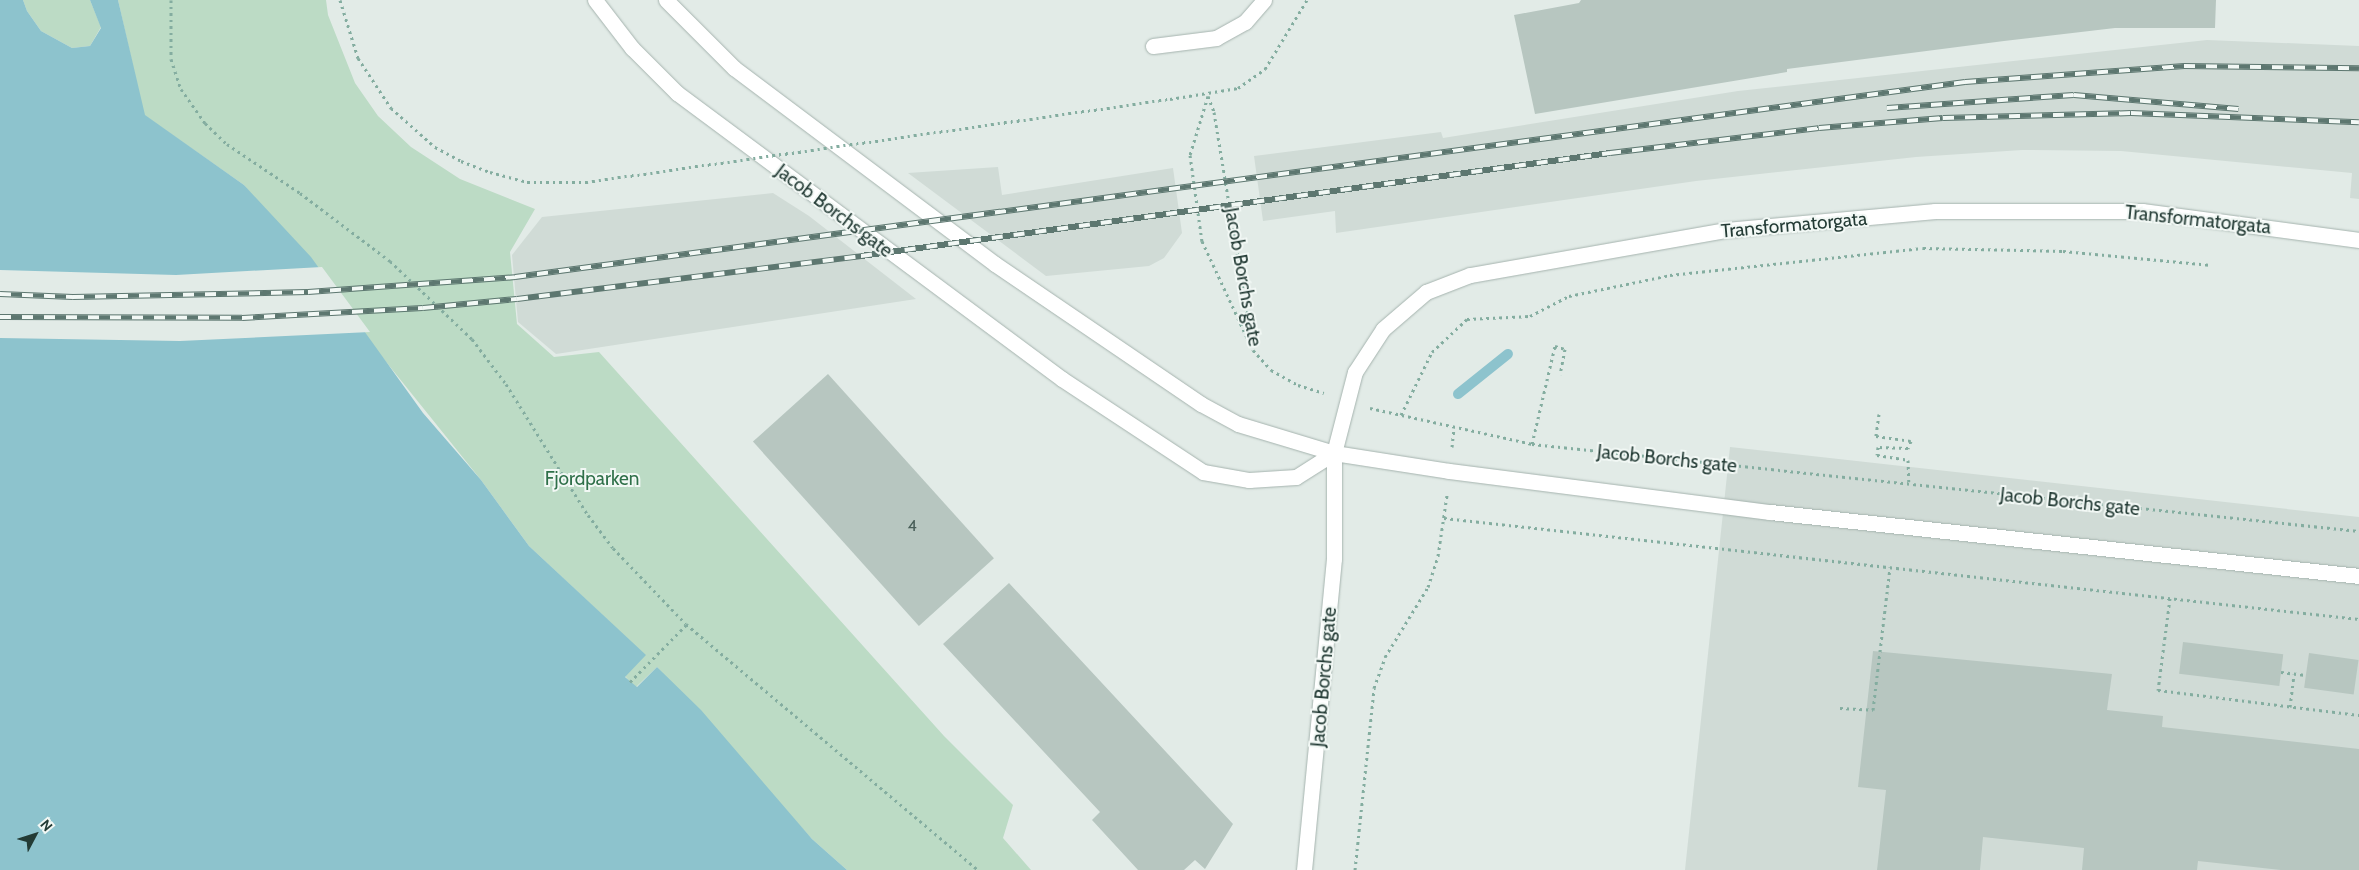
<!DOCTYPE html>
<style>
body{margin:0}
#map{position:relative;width:2359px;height:870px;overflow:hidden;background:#e2ebe7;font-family:Cabin,sans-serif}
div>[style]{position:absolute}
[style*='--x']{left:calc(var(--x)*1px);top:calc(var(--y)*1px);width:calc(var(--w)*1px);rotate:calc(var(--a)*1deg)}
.built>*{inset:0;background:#d0dbd6}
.green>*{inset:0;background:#bcdbc5}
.water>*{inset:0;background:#8dc3cd}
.pier>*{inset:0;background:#e2ebe7}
.stream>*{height:10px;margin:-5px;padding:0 5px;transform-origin:5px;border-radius:5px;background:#8dc3cd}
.building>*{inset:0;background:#b7c6c0;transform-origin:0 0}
.path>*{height:3px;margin-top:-1.5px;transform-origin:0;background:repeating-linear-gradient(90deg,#84ada0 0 2.5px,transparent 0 6.5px)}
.roads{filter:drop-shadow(0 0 1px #a5b3ae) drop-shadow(0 0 1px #a5b3ae)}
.minor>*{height:15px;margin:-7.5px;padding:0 7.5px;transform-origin:7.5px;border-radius:7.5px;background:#fff}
.rail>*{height:5.5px;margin-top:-2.75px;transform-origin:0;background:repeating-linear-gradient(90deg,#f2f8f5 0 11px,#5d7770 0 22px);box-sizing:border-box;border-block:1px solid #5d7770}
.path-bridge>*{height:3px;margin-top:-1.5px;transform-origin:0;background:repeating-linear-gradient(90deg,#84ada0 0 2.5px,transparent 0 6.5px)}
span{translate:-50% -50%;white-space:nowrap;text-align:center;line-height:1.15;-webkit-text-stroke:4px #f2f8f5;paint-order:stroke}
.number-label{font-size:16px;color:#485e58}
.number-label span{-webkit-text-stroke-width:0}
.street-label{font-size:19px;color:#233b35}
.park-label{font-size:19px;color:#2f7049}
.north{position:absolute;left:10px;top:810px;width:50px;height:50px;-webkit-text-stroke:4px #f2f8f5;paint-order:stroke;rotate:50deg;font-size:14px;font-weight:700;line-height:20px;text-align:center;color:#233b35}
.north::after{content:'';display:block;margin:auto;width:18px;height:22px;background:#233b35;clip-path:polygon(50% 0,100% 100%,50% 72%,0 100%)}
</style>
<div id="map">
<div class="built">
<div style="clip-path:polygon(2207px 40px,2359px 46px,2359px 199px,2350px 198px,2352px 173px,2121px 151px,2022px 150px,1916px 157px,1696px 181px,1336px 233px,1335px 211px,1263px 221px,1254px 156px,1441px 132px,1443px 138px,1738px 91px)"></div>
<div style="clip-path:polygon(998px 167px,1002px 195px,1173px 168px,1182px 233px,1164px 258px,1149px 266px,1046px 276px,908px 173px)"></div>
<div style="clip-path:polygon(773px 193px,809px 216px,916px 299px,556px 354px,518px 322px,512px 255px,542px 217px)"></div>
<div style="clip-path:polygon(1730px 447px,2359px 517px,2359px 870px,1685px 870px)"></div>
</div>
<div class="green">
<div style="clip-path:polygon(23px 0,90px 0,101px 27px,90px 46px,72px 48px,41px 31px,27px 11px)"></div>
<div style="clip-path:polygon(118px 0,326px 0,328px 15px,355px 83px,378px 116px,411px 147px,460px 179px,535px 209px,510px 252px,517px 324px,554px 357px,599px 352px,944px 736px,1013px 805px,1003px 838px,1031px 870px,847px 870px,812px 839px,657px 667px,636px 687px,630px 682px,625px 676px,645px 655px,529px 546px,481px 480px,244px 185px,144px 115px)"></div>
</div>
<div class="water">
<div style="clip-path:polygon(0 0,23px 0,27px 11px,41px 31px,72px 48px,90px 46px,101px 28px,90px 0,118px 0,145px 115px,244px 185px,311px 257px,423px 413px,481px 480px,529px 546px,646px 655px,625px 677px,637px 687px,657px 667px,701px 710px,812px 839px,847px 870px,0 870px)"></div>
</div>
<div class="pier">
<div style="clip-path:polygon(322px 267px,370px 332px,180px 341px,0 338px,0 270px,176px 275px)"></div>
</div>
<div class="stream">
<div style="--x:1458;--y:394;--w:64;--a:-38.7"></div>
</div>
<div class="building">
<div style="clip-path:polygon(1581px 0,2216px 0,2215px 28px,2115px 28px,2004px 41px,1787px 69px,1787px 72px,1535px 114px,1514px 15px,1579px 3px)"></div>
<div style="left:828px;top:374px;width:248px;height:101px;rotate:48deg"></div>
<div style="clip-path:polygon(1009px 583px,1233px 824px,1205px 869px,1195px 860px,1184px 870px,1138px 870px,1092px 820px,1100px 812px,943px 644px)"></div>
<div style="left:2183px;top:642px;width:101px;height:32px;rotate:7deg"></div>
<div style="clip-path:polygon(1873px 651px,2112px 674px,2107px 710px,2163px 716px,2162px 727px,2359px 749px,2359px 870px,2281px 870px,2198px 861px,2197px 870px,2082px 870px,2084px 848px,1983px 837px,1980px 870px,1877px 870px,1886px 790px,1858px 787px)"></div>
<div style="left:2309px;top:653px;width:50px;height:35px;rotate:8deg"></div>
</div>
<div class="path">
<div style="--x:171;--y:0;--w:59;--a:90"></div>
<div style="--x:171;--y:59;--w:32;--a:72"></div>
<div style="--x:181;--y:89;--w:42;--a:54.8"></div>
<div style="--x:205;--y:123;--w:30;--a:44"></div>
<div style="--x:227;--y:144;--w:88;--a:33.9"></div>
<div style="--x:300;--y:193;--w:113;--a:37.1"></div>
<div style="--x:390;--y:261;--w:113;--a:43.6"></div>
<div style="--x:472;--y:339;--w:56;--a:52.9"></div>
<div style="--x:506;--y:384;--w:155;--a:58"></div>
<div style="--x:588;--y:515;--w:41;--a:52.9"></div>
<div style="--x:613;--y:548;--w:105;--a:46.2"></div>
<div style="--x:686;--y:624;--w:382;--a:40.1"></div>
<div style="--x:340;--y:0;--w:61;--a:72.8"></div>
<div style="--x:358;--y:58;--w:60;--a:56.6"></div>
<div style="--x:391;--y:108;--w:59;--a:41.6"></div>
<div style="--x:435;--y:147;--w:30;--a:28"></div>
<div style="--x:461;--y:161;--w:31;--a:21"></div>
<div style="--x:1208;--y:96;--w:17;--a:69"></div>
<div style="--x:1214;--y:112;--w:241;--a:80.7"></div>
<div style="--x:1253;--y:350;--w:27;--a:48"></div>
<div style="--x:1271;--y:370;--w:31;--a:29"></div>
<div style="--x:1298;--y:385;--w:27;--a:17"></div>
<div style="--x:1208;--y:96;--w:62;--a:107"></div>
<div style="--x:1190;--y:155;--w:87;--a:82.1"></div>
<div style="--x:1202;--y:241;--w:116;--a:65"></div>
<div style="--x:1170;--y:99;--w:69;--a:-9.2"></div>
<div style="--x:1238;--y:88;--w:33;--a:-35"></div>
<div style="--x:1265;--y:69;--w:81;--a:-58.7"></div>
<div style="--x:1370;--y:408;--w:166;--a:12.5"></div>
<div style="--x:1532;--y:444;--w:832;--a:6.01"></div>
<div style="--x:1879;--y:414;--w:22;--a:98"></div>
<div style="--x:1876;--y:436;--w:35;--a:8"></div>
<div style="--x:1911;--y:441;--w:8;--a:113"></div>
<div style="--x:1908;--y:448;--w:30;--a:-178"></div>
<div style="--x:1878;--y:447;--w:8;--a:97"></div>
<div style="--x:1877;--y:455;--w:31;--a:9"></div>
<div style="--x:1908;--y:460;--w:25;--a:88"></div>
<div style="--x:1401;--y:415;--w:70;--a:-63.8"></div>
<div style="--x:1432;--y:352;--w:48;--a:-43.3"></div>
<div style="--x:1467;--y:319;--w:63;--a:-2.7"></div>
<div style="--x:1530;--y:316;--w:44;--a:-27.1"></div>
<div style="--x:1569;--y:296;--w:103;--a:-11.7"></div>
<div style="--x:1670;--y:275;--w:254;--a:-6.1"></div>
<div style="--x:1923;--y:248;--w:140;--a:1.2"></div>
<div style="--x:2063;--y:251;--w:149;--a:5.4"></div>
<div style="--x:1532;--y:444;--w:101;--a:-76.8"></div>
<div style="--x:1555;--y:346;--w:10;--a:17"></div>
<div style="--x:1565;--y:349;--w:26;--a:101"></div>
<div style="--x:1452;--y:447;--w:19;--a:-84"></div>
<div style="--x:1444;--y:518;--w:921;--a:6.3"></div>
<div style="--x:2170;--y:598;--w:93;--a:97.4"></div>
<div style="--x:2158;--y:690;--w:203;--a:7.1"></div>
<div style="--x:2281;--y:672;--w:25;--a:7"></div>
<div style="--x:630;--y:682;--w:80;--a:-45.5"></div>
<div style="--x:2290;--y:707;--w:33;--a:-83"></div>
<div style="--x:1840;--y:708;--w:33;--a:3"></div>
<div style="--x:1873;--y:710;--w:144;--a:-83.2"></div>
<div style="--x:1355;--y:870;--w:183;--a:-84"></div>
<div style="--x:1374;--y:688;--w:33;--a:-70"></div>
<div style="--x:1385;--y:657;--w:82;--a:-58.4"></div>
<div style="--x:1428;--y:587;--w:33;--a:-72"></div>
<div style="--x:1438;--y:556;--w:62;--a:-81.6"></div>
</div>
<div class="roads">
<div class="minor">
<div style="--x:595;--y:0;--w:61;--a:52.4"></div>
<div style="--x:632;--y:48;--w:64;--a:45"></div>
<div style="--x:677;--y:93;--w:480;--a:36.6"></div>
<div style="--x:1062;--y:379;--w:169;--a:33.4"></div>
<div style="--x:1203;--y:472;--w:47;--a:9.9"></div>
<div style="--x:1249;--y:480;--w:47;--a:-3.7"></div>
<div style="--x:1296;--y:477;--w:45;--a:-32.3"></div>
<div style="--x:666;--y:0;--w:96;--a:45"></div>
<div style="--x:734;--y:68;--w:326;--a:36.9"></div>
<div style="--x:995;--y:264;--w:249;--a:34.2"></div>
<div style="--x:1201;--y:404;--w:42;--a:28.4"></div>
<div style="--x:1238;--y:424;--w:100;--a:16.8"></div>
<div style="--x:1334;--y:453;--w:116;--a:8.9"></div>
<div style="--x:1449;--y:471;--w:324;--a:7.3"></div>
<div style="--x:1770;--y:512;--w:592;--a:6.2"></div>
<div style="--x:1153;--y:46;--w:64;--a:-7.2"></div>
<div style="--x:1216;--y:38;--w:33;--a:-29"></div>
<div style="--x:1245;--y:22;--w:29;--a:-49"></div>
<div style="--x:1304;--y:870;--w:312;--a:-84.5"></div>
<div style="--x:1334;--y:559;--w:106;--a:-90"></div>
<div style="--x:1334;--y:453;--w:84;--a:-75.5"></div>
<div style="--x:1355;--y:372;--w:51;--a:-56.9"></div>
<div style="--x:1383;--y:329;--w:57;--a:-40.7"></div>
<div style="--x:1426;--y:292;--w:47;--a:-21.1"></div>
<div style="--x:1470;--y:275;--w:260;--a:-10"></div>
<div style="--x:1726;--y:230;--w:210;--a:-5.2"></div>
<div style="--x:1935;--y:211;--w:207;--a:0"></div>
<div style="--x:2142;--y:211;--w:219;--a:7.6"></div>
</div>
</div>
<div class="rail">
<div style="--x:1887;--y:108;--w:187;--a:-4"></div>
<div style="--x:2074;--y:95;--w:165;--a:4.9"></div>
<div style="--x:0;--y:294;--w:73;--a:2.4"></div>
<div style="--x:73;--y:297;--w:235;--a:-1.2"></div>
<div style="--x:308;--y:292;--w:208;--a:-4.1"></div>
<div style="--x:515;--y:277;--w:1463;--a:-7.66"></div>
<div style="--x:1965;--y:82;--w:220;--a:-4.2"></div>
<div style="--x:2184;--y:66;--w:175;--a:0.7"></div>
<div style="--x:0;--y:317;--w:242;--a:0.2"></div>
<div style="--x:242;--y:318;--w:181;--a:-3.2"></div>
<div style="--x:423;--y:308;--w:94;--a:-5.5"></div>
<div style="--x:517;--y:299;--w:347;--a:-7.1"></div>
<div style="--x:861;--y:256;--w:756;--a:-7.83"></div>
<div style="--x:1610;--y:153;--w:210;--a:-6.8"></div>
<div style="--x:1819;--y:128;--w:124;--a:-4.6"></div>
<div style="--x:1943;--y:118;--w:188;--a:-1.5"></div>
<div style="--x:2131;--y:113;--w:228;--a:2.3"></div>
</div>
<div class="path-bridge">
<div style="--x:490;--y:172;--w:38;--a:15"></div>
<div style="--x:527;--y:182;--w:59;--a:0"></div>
<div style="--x:586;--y:182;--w:590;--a:-8.09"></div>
</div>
<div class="number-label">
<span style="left:912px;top:526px">4</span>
</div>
<div class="street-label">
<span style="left:834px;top:211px;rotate:37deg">Jacob Borchs gate</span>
<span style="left:2198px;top:220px;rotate:6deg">Transformatorgata</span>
<span style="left:1794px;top:225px;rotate:-5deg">Transformatorgata</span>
<span style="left:1243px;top:277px;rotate:80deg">Jacob Borchs gate</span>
<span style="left:1667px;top:459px;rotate:6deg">Jacob Borchs gate</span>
<span style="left:2070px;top:502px;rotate:6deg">Jacob Borchs gate</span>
<span style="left:1324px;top:677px;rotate:-85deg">Jacob Borchs gate</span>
</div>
<div class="park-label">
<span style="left:592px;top:479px">Fjordparken</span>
</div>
<div class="north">N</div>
</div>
